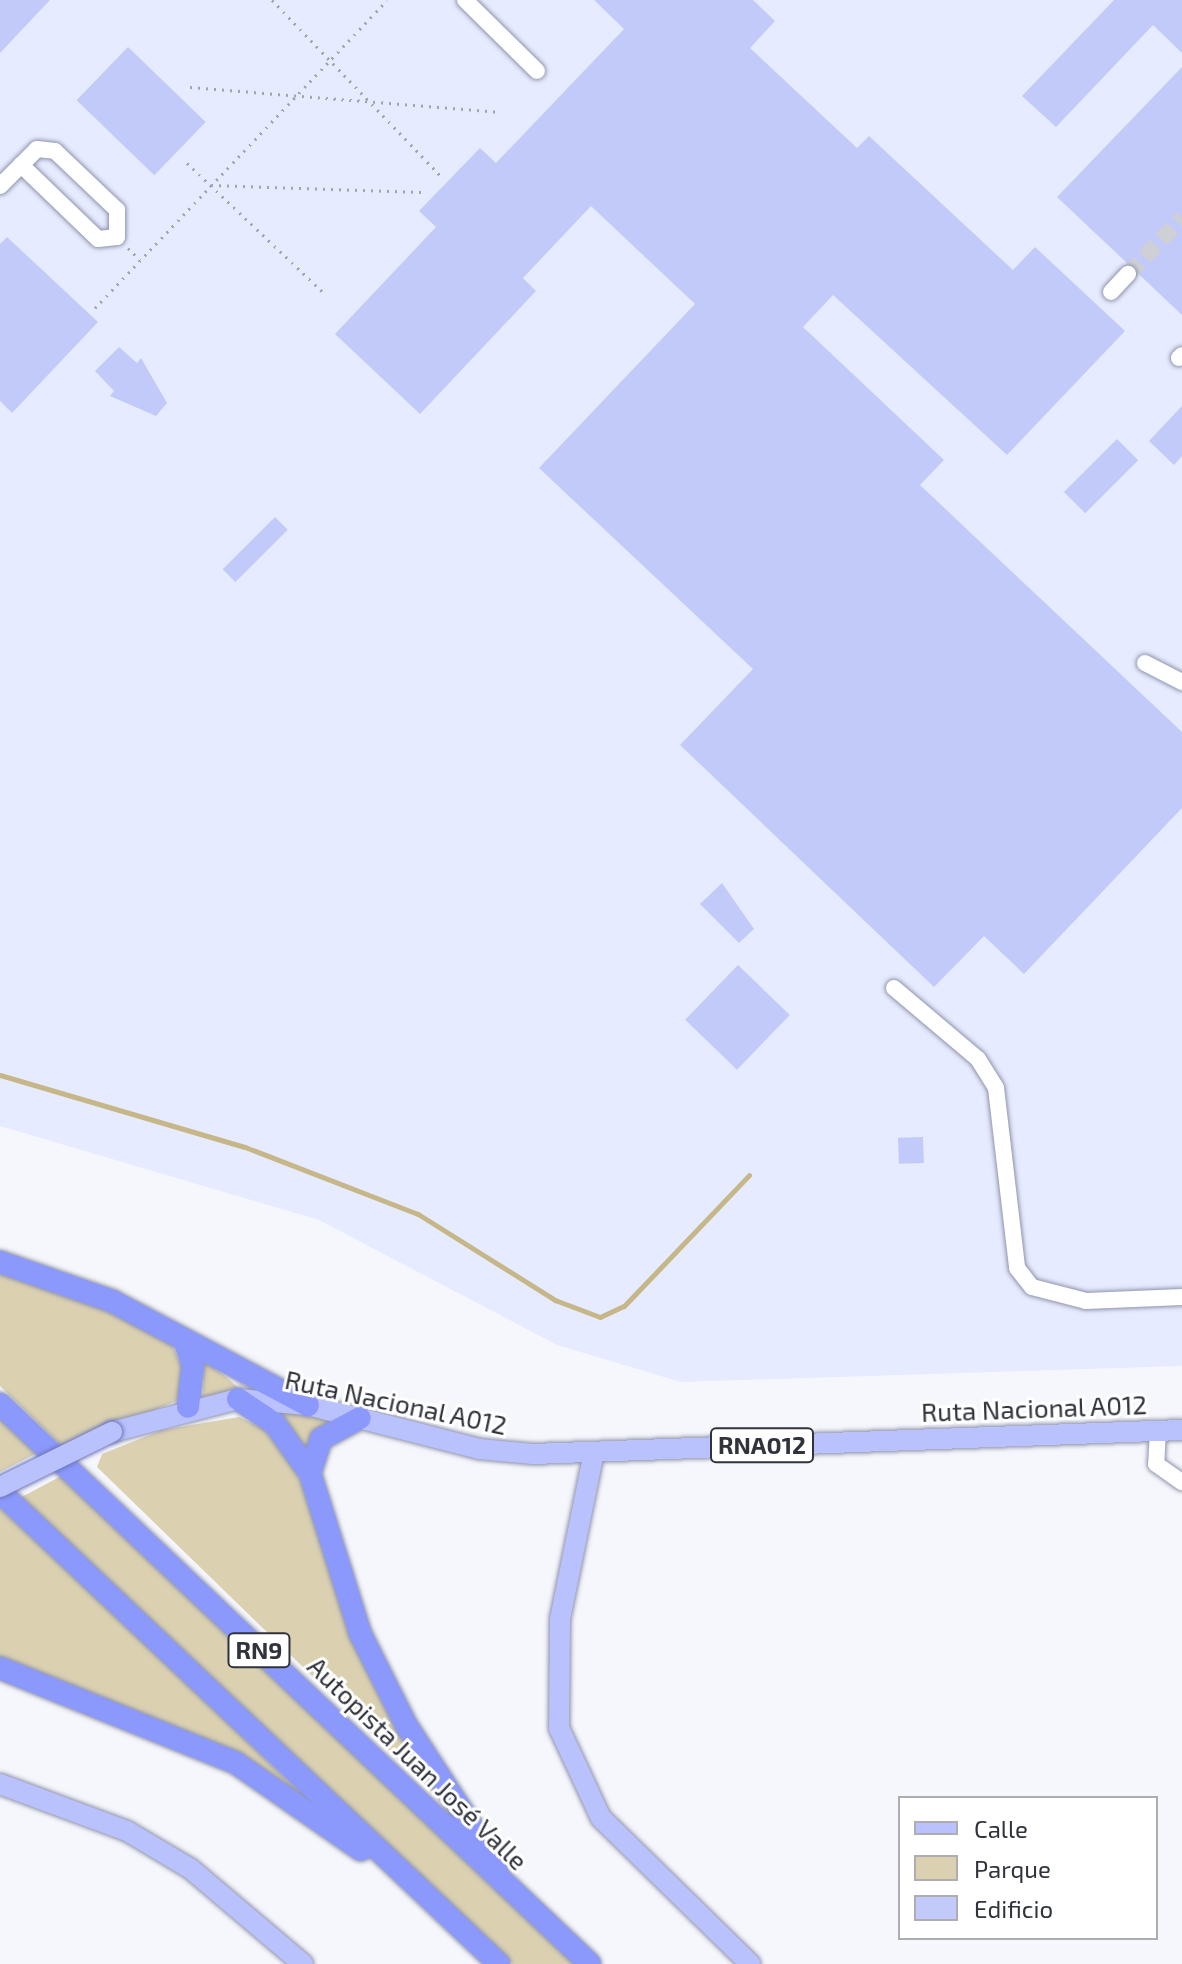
<!DOCTYPE html>
<meta charset="utf-8">
<style>
body{margin:0}
#map{position:relative;width:1182px;height:1964px;overflow:hidden;background:#f6f7fc;font-family:"Exo 2",sans-serif}
div>[style]{position:absolute}
[style*='--x']{left:calc(var(--x)*1px);top:calc(var(--y)*1px);width:calc(var(--w)*1px);rotate:calc(var(--a)*1deg)}
.built>*{inset:0;background:#e7ebff}
.green>*{inset:0;background:#dbd1b1}
.stream>*{height:5px;margin:-2.5px;padding:0 2.5px;transform-origin:2.5px;border-radius:2.5px;background:#c6b788}
.building>*{inset:0;background:#c1caf8;transform-origin:0 0}
.minor-tunnel>*{height:16px;margin-top:-8px;transform-origin:0;background:repeating-linear-gradient(90deg,#ced0d6 0 16px,transparent 0 24px)}
.path>*{height:3px;margin-top:-1.5px;transform-origin:0;background:repeating-linear-gradient(90deg,#a3a5ac 0 2px,transparent 0 8px)}
.roads{filter:drop-shadow(0 0 2px #8f94ac) drop-shadow(0 0 2px #8f94ac)}
.minor>*{height:16px;margin:-8px;padding:0 8px;transform-origin:8px;border-radius:8px;background:#fff}
.major>*{height:20px;margin:-10px;padding:0 10px;transform-origin:10px;border-radius:10px;background:#bac2fd}
.highway>*{height:22px;margin:-11px;padding:0 11px;transform-origin:11px;border-radius:11px;background:#8c99fc}
.bridges{filter:drop-shadow(0 0 2px #6c75b9) drop-shadow(0 0 2px #6c75b9)}
.major-bridge>*{height:20px;margin:-10px;padding:0 10px;transform-origin:10px;border-radius:10px;background:#bac2fd}
span{translate:-50% -50%;white-space:nowrap;text-align:center;line-height:1.15;-webkit-text-stroke:6px #fff;paint-order:stroke}
.shield-label span{padding:2px 6px;background:#fff;border:2px solid;border-radius:6px;-webkit-text-stroke-width:0}
.shield-label{font-size:24px;color:#30323c;font-weight:700}
.street-label{font-size:26px;color:#30323c}
.legend{position:absolute;left:898px;top:1796px;width:260px;height:144px;box-sizing:border-box;background:#fff;border:2px solid #acadb1;margin:0;padding:10px 14px;list-style:none;font-size:24px;color:#30323c}
.legend li{display:flex;align-items:center;gap:16px;height:40px}
.legend b{width:40px;border:2px solid #acadb1}
</style>
<div id="map">
<div class="built">
<div style="clip-path:polygon(0 0,1182px 0,1182px 1366px,681px 1382px,557px 1345px,319px 1220px,0 1126px)"></div>
</div>
<div class="green">
<div style="clip-path:polygon(0 1271px,132px 1320px,171px 1343px,184px 1372px,180px 1399px,65px 1449px,0 1386px)"></div>
<div style="clip-path:polygon(204px 1361px,225px 1376px,242px 1391px,203px 1397px)"></div>
<div style="clip-path:polygon(276px 1411px,314px 1415px,330px 1423px,306px 1455px)"></div>
<div style="clip-path:polygon(239px 1417px,264px 1429px,296px 1471px,446px 1806px,97px 1467px,102px 1454px,162px 1430px)"></div>
<div style="clip-path:polygon(0 1418px,37px 1453px,0 1472px)"></div>
<div style="clip-path:polygon(63px 1475px,579px 1964px,513px 1964px,18px 1499px)"></div>
<div style="clip-path:polygon(0 1508px,151px 1647px,313px 1806px,0 1662px)"></div>
</div>
<div class="stream">
<div style="--x:0;--y:1075;--w:255;--a:16.4"></div>
<div style="--x:245;--y:1147;--w:186;--a:21.2"></div>
<div style="--x:418;--y:1214;--w:162;--a:32.1"></div>
<div style="--x:555;--y:1300;--w:48;--a:20.7"></div>
<div style="--x:600;--y:1317;--w:26;--a:-25"></div>
<div style="--x:624;--y:1306;--w:181;--a:-46.3"></div>
</div>
<div class="building">
<div style="clip-path:polygon(0 0,50px 0,0 53px)"></div>
<div style="clip-path:polygon(594px 0,753px 0,775px 21px,750px 48px,857px 148px,869px 136px,1013px 270px,1035px 247px,1125px 331px,1007px 455px,833px 295px,803px 327px,944px 460px,920px 485px,1182px 732px,1182px 808px,1024px 974px,984px 936px,934px 987px,680px 745px,753px 669px,539px 468px,695px 304px,591px 206px,523px 278px,536px 291px,420px 414px,335px 334px,436px 227px,419px 211px,480px 148px,496px 163px,624px 29px)"></div>
<div style="clip-path:polygon(1114px 0,1182px 0,1182px 53px,1153px 25px,1056px 127px,1022px 96px)"></div>
<div style="left:128px;top:47px;width:108px;height:74px;rotate:44deg"></div>
<div style="clip-path:polygon(1182px 67px,1182px 315px,1057px 197px)"></div>
<div style="clip-path:polygon(7px 237px,98px 322px,12px 413px,0 401px,0 244px)"></div>
<div style="clip-path:polygon(119px 347px,137px 363px,141px 358px,167px 403px,156px 416px,110px 396px,114px 391px,95px 371px)"></div>
<div style="clip-path:polygon(1182px 406px,1182px 456px,1174px 465px,1149px 441px)"></div>
<div style="left:1117px;top:439px;width:30px;height:75px;rotate:45deg"></div>
<div style="left:275px;top:517px;width:18px;height:74px;rotate:45deg"></div>
<div style="clip-path:polygon(722px 883px,754px 929px,739px 943px,700px 904px)"></div>
<div style="left:738px;top:965px;width:72px;height:76px;rotate:44deg"></div>
<div style="left:923px;top:1137px;width:26px;height:25px;rotate:88deg"></div>
</div>
<div class="minor-tunnel">
<div style="--x:1128;--y:274;--w:78;--a:-46"></div>
</div>
<div class="path">
<div style="--x:272;--y:0;--w:243;--a:46.2"></div>
<div style="--x:190;--y:87;--w:309;--a:4.6"></div>
<div style="--x:187;--y:163;--w:190;--a:43.5"></div>
<div style="--x:211;--y:185;--w:211;--a:1.9"></div>
<div style="--x:128;--y:248;--w:17;--a:45"></div>
<div style="--x:95;--y:308;--w:424;--a:-46.5"></div>
</div>
<div class="roads">
<div class="minor">
<div style="--x:465;--y:0;--w:101;--a:44.6"></div>
<div style="--x:0;--y:186;--w:52;--a:-45"></div>
<div style="--x:37;--y:149;--w:18;--a:6"></div>
<div style="--x:55;--y:151;--w:86;--a:43.6"></div>
<div style="--x:117;--y:210;--w:27;--a:90"></div>
<div style="--x:117;--y:237;--w:19;--a:174"></div>
<div style="--x:98;--y:239;--w:107;--a:-136.1"></div>
<div style="--x:1111;--y:292;--w:25;--a:-47"></div>
<div style="--x:1179;--y:358;--w:4;--a:-45"></div>
<div style="--x:1145;--y:663;--w:42;--a:27.2"></div>
<div style="--x:894;--y:988;--w:110;--a:40.2"></div>
<div style="--x:978;--y:1059;--w:34;--a:58"></div>
<div style="--x:996;--y:1088;--w:181;--a:83.3"></div>
<div style="--x:1017;--y:1268;--w:24;--a:52"></div>
<div style="--x:1032;--y:1287;--w:56;--a:14.5"></div>
<div style="--x:1086;--y:1301;--w:96;--a:-2.4"></div>
<div style="--x:1158;--y:1430;--w:34;--a:93"></div>
<div style="--x:1156;--y:1464;--w:32;--a:35"></div>
</div>
<div class="major">
<div style="--x:112;--y:1432;--w:130;--a:-14.7"></div>
<div style="--x:238;--y:1399;--w:70;--a:4.9"></div>
<div style="--x:308;--y:1405;--w:177;--a:14.4"></div>
<div style="--x:479;--y:1449;--w:54;--a:5.3"></div>
<div style="--x:533;--y:1454;--w:649;--a:-2.12"></div>
<div style="--x:594;--y:1452;--w:170;--a:101.5"></div>
<div style="--x:560;--y:1619;--w:109;--a:90.5"></div>
<div style="--x:559;--y:1728;--w:99;--a:65"></div>
<div style="--x:601;--y:1818;--w:209;--a:44.4"></div>
<div style="--x:0;--y:1784;--w:135;--a:20.3"></div>
<div style="--x:127;--y:1831;--w:74;--a:30.7"></div>
<div style="--x:191;--y:1869;--w:147;--a:40.3"></div>
</div>
<div class="highway">
<div style="--x:0;--y:1262;--w:119;--a:19.2"></div>
<div style="--x:112;--y:1301;--w:222;--a:28"></div>
<div style="--x:185;--y:1341;--w:25;--a:72"></div>
<div style="--x:193;--y:1365;--w:42;--a:96.8"></div>
<div style="--x:238;--y:1399;--w:45;--a:34"></div>
<div style="--x:275;--y:1424;--w:60;--a:54.5"></div>
<div style="--x:310;--y:1473;--w:168;--a:72.6"></div>
<div style="--x:360;--y:1633;--w:103;--a:63.4"></div>
<div style="--x:406;--y:1725;--w:167;--a:57"></div>
<div style="--x:0;--y:1404;--w:813;--a:43.51"></div>
<div style="--x:310;--y:1473;--w:36;--a:-72"></div>
<div style="--x:321;--y:1439;--w:44;--a:-28.3"></div>
<div style="--x:0;--y:1492;--w:687;--a:43.41"></div>
<div style="--x:0;--y:1668;--w:254;--a:21.9"></div>
<div style="--x:236;--y:1763;--w:152;--a:34.8"></div>
</div>
</div>
<div class="bridges">
<div class="major-bridge">
<div style="--x:0;--y:1487;--w:125;--a:-26.2"></div>
</div>
</div>
<div class="shield-label">
<span style="left:762px;top:1445px">RNA012</span>
<span style="left:259px;top:1650px">RN9</span>
</div>
<div class="street-label">
<span style="left:396px;top:1402px;rotate:12deg">Ruta Nacional A012</span>
<span style="left:1034px;top:1408px;rotate:-2deg">Ruta Nacional A012</span>
<span style="left:418px;top:1763px;rotate:44deg">Autopista Juan José Valle</span>
</div>
<ul class="legend">
<li><b style="height:10px;background:#bac2fd"></b>Calle</li>
<li><b style="height:22px;background:#dbd1b1"></b>Parque</li>
<li><b style="height:22px;background:#c1caf8"></b>Edificio</li>
</ul>
</div>
